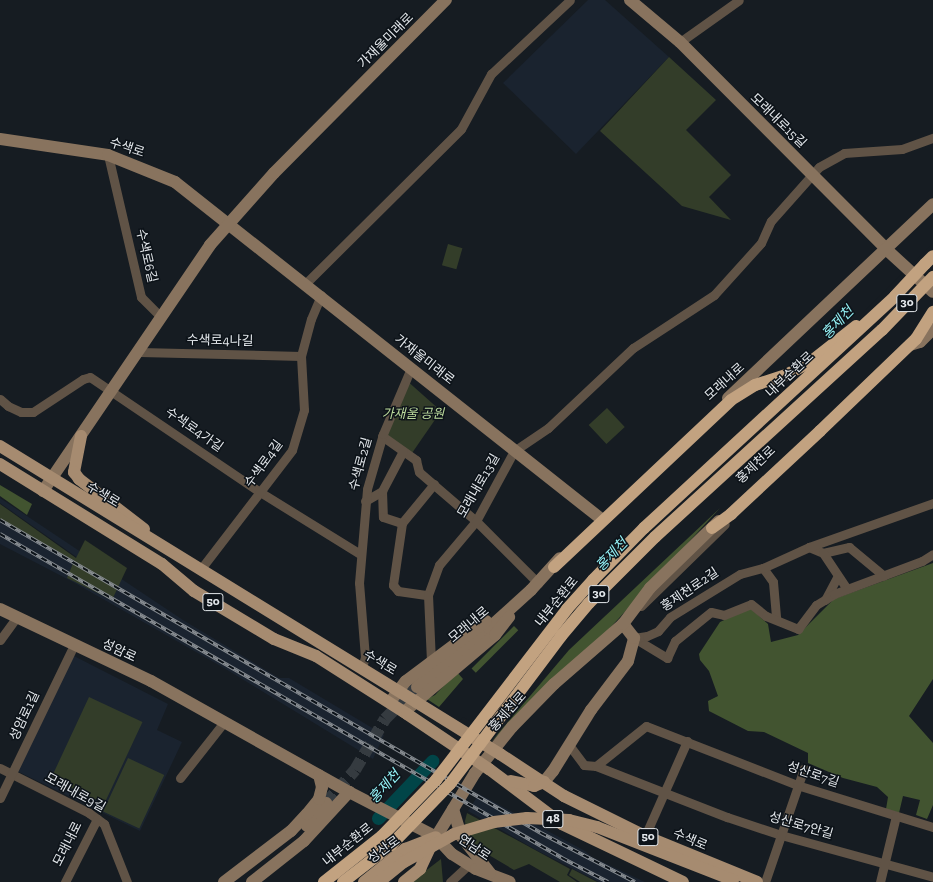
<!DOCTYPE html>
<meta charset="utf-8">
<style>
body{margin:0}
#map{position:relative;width:933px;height:882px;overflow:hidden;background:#161c22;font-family:"Zilla Slab","Noto Sans KR",serif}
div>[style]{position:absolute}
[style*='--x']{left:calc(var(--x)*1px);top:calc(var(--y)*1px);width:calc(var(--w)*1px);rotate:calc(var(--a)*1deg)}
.built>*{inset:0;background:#1a232f}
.green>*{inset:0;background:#333d29;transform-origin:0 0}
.forest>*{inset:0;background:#425430;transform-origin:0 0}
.pier>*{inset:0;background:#161c22}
.river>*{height:13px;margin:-6.5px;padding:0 6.5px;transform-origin:6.5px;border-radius:6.5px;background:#014548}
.secondary-tunnel>*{height:12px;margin-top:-6px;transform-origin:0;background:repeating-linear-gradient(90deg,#353b40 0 12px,transparent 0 18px)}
.street>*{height:9px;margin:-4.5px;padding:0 4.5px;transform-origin:4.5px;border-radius:4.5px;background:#605346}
.secondary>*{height:12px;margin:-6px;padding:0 6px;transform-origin:6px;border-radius:6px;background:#88735e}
.primary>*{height:12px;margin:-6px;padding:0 6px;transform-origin:6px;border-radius:6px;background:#a68b70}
.highway>*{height:12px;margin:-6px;padding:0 6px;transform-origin:6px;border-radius:6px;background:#c2a280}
.rail>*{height:3.5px;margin-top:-1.75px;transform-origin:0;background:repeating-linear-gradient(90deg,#0d1319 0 6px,#878c91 0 12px);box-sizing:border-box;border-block:1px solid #878c91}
.primary-bridge>*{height:12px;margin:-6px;padding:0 6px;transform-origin:6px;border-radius:6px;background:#a68b70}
.highway-bridge>*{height:12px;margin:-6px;padding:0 6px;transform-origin:6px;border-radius:6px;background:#c2a280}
span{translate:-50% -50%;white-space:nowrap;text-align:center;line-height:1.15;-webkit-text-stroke:3px #0d1319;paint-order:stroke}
.shield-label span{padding:1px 3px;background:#0d1319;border:1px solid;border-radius:3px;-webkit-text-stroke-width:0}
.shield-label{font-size:12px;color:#e4e8ec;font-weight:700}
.street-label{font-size:13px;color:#e4e8ec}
.park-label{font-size:13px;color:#bbda9c;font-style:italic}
.water-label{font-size:14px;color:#94f2f6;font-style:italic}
</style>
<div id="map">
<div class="built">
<div style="clip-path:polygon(588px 0,605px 0,669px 57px,576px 154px,503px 83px)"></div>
<div style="clip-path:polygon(0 498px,183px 620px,279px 678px,289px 678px,384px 735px,373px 759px,224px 668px,73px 582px,0 544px,0 521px,82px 566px,85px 563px,0 503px)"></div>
<div style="clip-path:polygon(72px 655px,168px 704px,157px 730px,182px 742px,140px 831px,17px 771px)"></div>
<div style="clip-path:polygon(479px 794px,585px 851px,592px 857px,645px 882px,599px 882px,536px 850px,468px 811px)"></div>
</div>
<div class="green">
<div style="clip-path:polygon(669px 57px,716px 100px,686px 130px,731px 175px,709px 197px,731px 220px,682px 206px,600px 131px)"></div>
<div style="left:448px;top:244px;width:15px;height:22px;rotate:16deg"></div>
<div style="clip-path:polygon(405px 379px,441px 411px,410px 456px,383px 434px)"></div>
<div style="left:607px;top:408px;width:26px;height:25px;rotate:47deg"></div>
<div style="clip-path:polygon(0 504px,76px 558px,85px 540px,127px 568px,112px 600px,67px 578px,74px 561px,0 520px)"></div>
<div style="left:89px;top:697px;width:59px;height:90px;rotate:25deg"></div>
<div style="left:128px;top:758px;width:40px;height:59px;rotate:25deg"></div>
<div style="clip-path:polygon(467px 813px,570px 869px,567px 875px,577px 882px,560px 882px,529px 864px,514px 870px,477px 848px,467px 837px,465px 821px)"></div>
<div style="clip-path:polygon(441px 859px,443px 882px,411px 882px)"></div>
<div style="clip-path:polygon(572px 869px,597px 882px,580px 882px,569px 875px)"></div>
</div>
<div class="forest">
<div style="clip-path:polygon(0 485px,32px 504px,27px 515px,0 496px)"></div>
<div style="clip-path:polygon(720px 508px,609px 629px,491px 742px,569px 650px)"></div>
<div style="clip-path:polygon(933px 563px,933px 679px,909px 716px,933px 743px,933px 805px,927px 819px,916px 815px,920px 800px,903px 796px,899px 813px,886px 809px,888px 797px,877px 787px,843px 778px,808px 763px,808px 753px,764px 732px,748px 731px,709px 711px,708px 701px,718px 696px,709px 671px,700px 660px,699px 654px,720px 622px,750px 608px,768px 624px,771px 642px,798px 635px,834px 599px)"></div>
<div style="left:514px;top:626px;width:6px;height:60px;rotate:45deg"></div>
<div style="clip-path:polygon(457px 672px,463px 679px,439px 707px,427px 699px,435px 695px)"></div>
</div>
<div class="pier">
<div style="clip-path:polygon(933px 243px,933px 282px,661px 539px,604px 598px,406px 827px,336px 882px,313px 882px,382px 825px,420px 785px,411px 780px,427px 761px,437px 767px,447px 755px,437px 748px,463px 717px,472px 722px,504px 677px,600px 563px,728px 446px)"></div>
</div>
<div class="river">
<div style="--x:378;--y:818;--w:79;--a:-46.5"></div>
</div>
<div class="secondary-tunnel">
<div style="--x:326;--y:803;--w:44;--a:-48.7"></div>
<div style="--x:355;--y:770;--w:59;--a:-59.5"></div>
<div style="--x:385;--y:719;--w:45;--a:-45"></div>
</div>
<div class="street">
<div style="--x:680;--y:42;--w:72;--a:-35.4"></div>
<div style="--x:108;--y:155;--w:146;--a:76.9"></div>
<div style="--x:141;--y:297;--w:27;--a:45"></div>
<div style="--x:304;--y:285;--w:221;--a:-44.8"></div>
<div style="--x:461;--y:129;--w:63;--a:-61.4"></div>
<div style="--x:491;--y:74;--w:108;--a:-43.1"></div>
<div style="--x:140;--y:352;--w:161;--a:1.4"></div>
<div style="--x:0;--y:399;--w:11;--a:41"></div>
<div style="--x:8;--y:406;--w:14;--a:25"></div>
<div style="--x:21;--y:412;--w:12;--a:0"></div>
<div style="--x:33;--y:412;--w:60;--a:-33.4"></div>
<div style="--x:83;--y:379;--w:7;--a:-16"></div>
<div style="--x:90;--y:377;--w:205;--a:34.1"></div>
<div style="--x:260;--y:492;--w:118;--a:31.8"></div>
<div style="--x:382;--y:436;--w:42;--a:35.2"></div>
<div style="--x:416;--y:460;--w:12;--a:76"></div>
<div style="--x:419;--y:472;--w:75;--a:40.7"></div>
<div style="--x:476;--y:521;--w:88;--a:45"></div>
<div style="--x:434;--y:484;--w:50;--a:129.4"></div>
<div style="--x:402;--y:523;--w:63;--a:98.3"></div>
<div style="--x:393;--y:585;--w:8;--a:50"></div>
<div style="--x:398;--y:591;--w:30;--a:8"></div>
<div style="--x:428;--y:595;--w:32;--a:-70"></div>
<div style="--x:439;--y:565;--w:57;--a:-49.9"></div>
<div style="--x:476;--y:521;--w:80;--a:-61.5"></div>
<div style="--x:514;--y:451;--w:41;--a:-34.1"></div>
<div style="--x:548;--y:428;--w:117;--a:-43.3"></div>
<div style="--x:633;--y:348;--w:97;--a:-33.2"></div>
<div style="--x:714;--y:295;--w:70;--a:-47.9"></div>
<div style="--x:761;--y:243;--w:24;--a:-66"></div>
<div style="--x:771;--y:221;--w:72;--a:-48.4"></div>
<div style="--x:819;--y:167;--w:29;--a:-29"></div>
<div style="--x:844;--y:153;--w:58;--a:-3.9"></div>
<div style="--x:902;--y:149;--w:33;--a:-20"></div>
<div style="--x:382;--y:491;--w:26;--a:88"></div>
<div style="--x:383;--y:517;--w:20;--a:18"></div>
<div style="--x:365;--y:501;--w:20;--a:-30"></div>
<div style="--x:382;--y:491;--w:45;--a:-62.3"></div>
<div style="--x:809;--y:547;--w:15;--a:23"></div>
<div style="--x:823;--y:553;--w:27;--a:-13"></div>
<div style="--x:849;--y:547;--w:45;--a:39.6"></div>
<div style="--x:823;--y:553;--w:43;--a:56.3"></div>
<div style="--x:763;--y:568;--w:17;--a:54"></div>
<div style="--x:773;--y:582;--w:36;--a:85"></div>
<div style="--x:200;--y:570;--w:151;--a:-52.5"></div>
<div style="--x:292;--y:450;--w:42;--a:-73.3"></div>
<div style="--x:304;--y:410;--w:54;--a:-93.2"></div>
<div style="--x:301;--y:356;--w:38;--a:-75"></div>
<div style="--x:311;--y:319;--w:26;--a:-67"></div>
<div style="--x:428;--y:595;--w:67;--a:87.4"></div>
<div style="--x:825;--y:600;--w:27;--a:-62"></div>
<div style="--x:641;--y:606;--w:117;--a:-44.3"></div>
<div style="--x:634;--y:638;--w:39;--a:31"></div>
<div style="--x:667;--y:658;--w:19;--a:-65"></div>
<div style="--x:675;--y:641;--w:46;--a:-38.9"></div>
<div style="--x:711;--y:612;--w:13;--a:13"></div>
<div style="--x:724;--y:615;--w:29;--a:-22"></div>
<div style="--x:751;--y:604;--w:19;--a:39"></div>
<div style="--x:766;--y:616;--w:35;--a:22"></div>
<div style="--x:798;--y:629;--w:30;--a:-53"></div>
<div style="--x:816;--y:605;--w:21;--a:-31"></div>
<div style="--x:834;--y:594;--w:94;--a:-20.6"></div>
<div style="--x:922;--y:561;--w:13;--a:-32"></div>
<div style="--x:634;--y:638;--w:13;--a:-9"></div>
<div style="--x:647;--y:636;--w:12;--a:-24"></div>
<div style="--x:658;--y:631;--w:18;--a:-49"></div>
<div style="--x:670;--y:617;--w:82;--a:-31.6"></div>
<div style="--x:740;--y:574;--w:24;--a:-15"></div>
<div style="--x:763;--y:568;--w:51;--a:-24.5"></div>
<div style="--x:809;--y:547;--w:132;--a:-19.5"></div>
<div style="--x:0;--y:640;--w:29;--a:-54"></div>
<div style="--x:362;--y:667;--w:10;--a:-73"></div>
<div style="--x:365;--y:657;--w:74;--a:-94.6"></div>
<div style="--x:359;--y:583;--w:94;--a:-85.1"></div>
<div style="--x:367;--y:489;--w:57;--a:-73.8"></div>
<div style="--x:383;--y:434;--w:72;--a:-67"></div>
<div style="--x:569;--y:745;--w:25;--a:53"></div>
<div style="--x:584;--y:765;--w:12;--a:5"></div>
<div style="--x:596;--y:766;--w:141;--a:21.3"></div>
<div style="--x:727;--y:817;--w:57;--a:18.4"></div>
<div style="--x:781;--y:835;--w:158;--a:15.4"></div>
<div style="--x:596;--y:766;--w:64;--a:-38.7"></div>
<div style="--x:646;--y:726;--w:162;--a:21.3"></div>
<div style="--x:797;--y:785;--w:142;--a:17.2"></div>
<div style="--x:0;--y:768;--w:100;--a:26.8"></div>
<div style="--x:89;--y:813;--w:19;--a:36"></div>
<div style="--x:104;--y:824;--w:62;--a:68.4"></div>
<div style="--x:180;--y:778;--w:71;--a:-51.8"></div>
<div style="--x:0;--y:798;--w:170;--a:-64.2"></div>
<div style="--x:645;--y:836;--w:104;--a:-66.1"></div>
<div style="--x:65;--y:882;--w:71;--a:-63.1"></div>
<div style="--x:450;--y:882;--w:26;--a:-43"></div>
<div style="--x:765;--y:882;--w:120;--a:-71.1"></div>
<div style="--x:880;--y:882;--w:68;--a:-76.4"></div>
</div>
<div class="secondary">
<div style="--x:630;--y:0;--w:65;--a:40"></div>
<div style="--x:680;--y:42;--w:293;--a:45.1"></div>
<div style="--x:887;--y:250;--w:62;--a:42.4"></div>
<div style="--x:0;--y:139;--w:109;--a:8.4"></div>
<div style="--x:108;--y:155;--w:72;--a:21.9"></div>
<div style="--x:175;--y:182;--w:542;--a:38.33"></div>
<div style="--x:910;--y:345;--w:10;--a:-17"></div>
<div style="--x:920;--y:342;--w:18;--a:-45"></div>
<div style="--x:728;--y:398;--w:282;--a:-43.4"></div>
<div style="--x:43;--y:491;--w:297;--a:-55.8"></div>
<div style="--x:210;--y:245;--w:96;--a:-48.4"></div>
<div style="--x:274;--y:173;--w:244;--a:-45.2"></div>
<div style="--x:0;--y:609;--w:167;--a:25.5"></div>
<div style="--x:151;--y:681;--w:227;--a:29.3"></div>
<div style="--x:349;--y:792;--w:98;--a:27.3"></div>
<div style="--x:436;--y:837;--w:23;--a:47"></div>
<div style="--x:452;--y:854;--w:28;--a:32"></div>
<div style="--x:476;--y:869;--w:36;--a:21"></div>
<div style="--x:417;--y:687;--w:93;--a:-39.3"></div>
<div style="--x:489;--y:628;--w:57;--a:-42.1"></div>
<div style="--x:531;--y:590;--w:43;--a:-47.8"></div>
<div style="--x:390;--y:702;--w:26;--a:-53"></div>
<div style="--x:406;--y:681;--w:100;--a:-36.9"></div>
<div style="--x:404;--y:712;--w:119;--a:-40.2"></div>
<div style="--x:495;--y:635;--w:23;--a:-52"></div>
<div style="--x:544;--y:782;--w:14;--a:-51"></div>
<div style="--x:553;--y:771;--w:72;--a:-58.1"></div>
<div style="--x:591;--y:710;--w:61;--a:-52.9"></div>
<div style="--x:628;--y:661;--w:24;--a:-75"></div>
<div style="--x:634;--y:638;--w:18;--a:-128"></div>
<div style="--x:453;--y:809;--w:28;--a:73"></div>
<div style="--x:461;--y:836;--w:47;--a:51.9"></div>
<div style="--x:307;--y:826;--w:30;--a:-50"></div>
<div style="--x:436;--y:837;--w:75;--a:-58.6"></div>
<div style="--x:475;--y:773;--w:59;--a:-51.2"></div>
<div style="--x:512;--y:727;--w:60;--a:-45.7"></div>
<div style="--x:554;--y:684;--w:91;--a:-41"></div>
<div style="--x:623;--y:624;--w:45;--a:-53.1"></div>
<div style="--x:650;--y:588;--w:96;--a:-44.2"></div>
<div style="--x:224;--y:882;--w:84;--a:-37.3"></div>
<div style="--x:291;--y:831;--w:23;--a:-47"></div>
<div style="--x:307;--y:814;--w:19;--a:-51"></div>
<div style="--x:319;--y:799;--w:12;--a:-76"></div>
<div style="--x:322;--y:787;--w:12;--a:-104"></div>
<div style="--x:252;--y:882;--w:66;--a:-38.3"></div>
<div style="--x:304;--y:841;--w:67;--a:-47.4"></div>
</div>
<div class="primary">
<div style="--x:81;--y:436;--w:37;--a:101"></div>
<div style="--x:74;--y:472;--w:9;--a:54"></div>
<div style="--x:79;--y:479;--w:82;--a:37.6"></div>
<div style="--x:0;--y:446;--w:488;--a:31.6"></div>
<div style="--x:0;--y:464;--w:190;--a:31.7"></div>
<div style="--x:162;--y:564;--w:42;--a:40.2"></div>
<div style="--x:194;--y:591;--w:93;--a:31"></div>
<div style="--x:274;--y:639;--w:45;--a:22"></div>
<div style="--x:316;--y:656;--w:108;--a:32.5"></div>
<div style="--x:500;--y:754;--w:77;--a:33.3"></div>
<div style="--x:564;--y:796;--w:90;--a:26.3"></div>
<div style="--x:645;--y:836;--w:121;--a:22.3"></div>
<div style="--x:489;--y:769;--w:91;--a:37"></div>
<div style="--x:562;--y:824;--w:134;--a:25.6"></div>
<div style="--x:511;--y:781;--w:24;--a:12"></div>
<div style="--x:534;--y:786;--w:11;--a:-22"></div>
<div style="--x:364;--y:882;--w:53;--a:-38.8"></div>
<div style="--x:405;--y:849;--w:33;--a:-21"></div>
<div style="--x:404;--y:882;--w:21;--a:-39"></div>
<div style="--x:420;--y:869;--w:29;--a:-65"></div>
</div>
<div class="highway">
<div style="--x:925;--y:264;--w:11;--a:-45"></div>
<div style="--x:712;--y:528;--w:24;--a:-36"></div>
<div style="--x:731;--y:514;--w:122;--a:-43"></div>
<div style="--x:554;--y:567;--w:243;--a:-43.3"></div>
<div style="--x:731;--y:400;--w:28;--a:-32"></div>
<div style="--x:755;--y:385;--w:35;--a:-18"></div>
<div style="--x:788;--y:374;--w:29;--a:-29"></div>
<div style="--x:813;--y:360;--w:55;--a:-38.3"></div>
</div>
<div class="rail">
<div style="--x:0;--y:520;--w:625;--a:30.05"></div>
<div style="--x:541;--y:833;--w:106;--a:27.5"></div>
<div style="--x:0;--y:534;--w:649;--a:29.96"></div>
<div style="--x:562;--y:858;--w:52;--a:27.6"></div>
</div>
<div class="primary-bridge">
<div style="--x:416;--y:702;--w:99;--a:31.8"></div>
<div style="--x:407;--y:714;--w:99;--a:33.9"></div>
<div style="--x:379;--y:882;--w:32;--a:-39"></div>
<div style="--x:404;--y:862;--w:57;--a:-29.2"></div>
<div style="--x:454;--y:834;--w:42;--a:-16.7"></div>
<div style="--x:494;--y:822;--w:33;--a:-7"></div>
<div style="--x:527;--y:818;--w:42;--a:2.7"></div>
<div style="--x:569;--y:820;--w:29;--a:14"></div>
<div style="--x:597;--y:827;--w:146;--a:21.3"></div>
</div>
<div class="highway-bridge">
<div style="--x:820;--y:431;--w:133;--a:-43.8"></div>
<div style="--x:916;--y:339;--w:32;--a:-58"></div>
<div style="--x:324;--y:882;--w:74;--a:-38.4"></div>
<div style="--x:382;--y:836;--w:78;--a:-46"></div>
<div style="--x:436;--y:780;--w:215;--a:-52.5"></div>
<div style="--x:567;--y:609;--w:39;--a:-48"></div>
<div style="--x:593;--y:580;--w:73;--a:-45.6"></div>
<div style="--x:644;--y:528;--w:342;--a:-42.7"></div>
<div style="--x:895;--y:296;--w:44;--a:-46.8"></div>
<div style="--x:343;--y:882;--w:61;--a:-37.6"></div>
<div style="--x:391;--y:845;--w:85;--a:-46"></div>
<div style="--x:450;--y:784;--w:185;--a:-53.1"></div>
<div style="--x:561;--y:636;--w:43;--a:-49.7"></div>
<div style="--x:589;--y:603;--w:93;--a:-45"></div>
<div style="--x:655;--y:537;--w:307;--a:-42.4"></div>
<div style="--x:882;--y:330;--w:74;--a:-46.1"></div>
</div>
<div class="shield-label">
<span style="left:907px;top:303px">30</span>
<span style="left:599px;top:594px">30</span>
<span style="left:213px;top:602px">50</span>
<span style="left:553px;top:819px">48</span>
<span style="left:648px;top:837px">50</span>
</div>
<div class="street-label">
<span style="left:386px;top:41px;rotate:-45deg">가재울미래로</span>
<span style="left:778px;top:121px;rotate:44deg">모래내로15길</span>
<span style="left:127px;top:148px;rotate:18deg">수색로</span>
<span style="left:146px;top:256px;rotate:77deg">수색로6길</span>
<span style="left:220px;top:341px;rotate:1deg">수색로4나길</span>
<span style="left:424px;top:360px;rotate:38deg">가재울미래로</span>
<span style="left:790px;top:375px;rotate:-43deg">내부순환로</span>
<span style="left:725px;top:382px;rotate:-42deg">모래내로</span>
<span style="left:194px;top:430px;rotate:35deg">수색로4가길</span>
<span style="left:264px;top:464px;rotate:-54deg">수색로4길</span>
<span style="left:361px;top:464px;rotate:-75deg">수색로2길</span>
<span style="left:756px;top:465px;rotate:-43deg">홍제천로</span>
<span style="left:479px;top:486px;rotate:-60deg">모래내로13길</span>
<span style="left:103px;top:495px;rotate:31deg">수색로</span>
<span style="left:690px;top:590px;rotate:-34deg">홍제천로2길</span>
<span style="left:557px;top:602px;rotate:-51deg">내부순환로</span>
<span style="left:469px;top:625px;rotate:-40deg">모래내로</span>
<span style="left:119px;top:651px;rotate:25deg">성암로</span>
<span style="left:380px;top:663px;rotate:31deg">수색로</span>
<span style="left:508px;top:712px;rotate:-48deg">홍제천로</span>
<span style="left:25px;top:716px;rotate:-65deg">성암로1길</span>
<span style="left:813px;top:775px;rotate:19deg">성산로7길</span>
<span style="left:75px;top:793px;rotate:29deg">모래내로9길</span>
<span style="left:801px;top:826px;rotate:16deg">성산로7안길</span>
<span style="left:690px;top:840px;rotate:23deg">수색로</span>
<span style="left:68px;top:844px;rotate:-63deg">모래내로</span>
<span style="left:348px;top:845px;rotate:-39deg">내부순환로</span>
<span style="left:474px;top:848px;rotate:34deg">연남로</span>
<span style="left:384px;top:850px;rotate:-36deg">성산로</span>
</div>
<div class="park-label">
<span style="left:413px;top:414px">가재울 공원</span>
</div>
<div class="water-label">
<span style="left:838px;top:323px;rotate:-46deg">홍제천</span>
<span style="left:612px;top:555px;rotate:-46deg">홍제천</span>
<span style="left:385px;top:787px;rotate:-48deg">홍제천</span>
</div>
</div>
